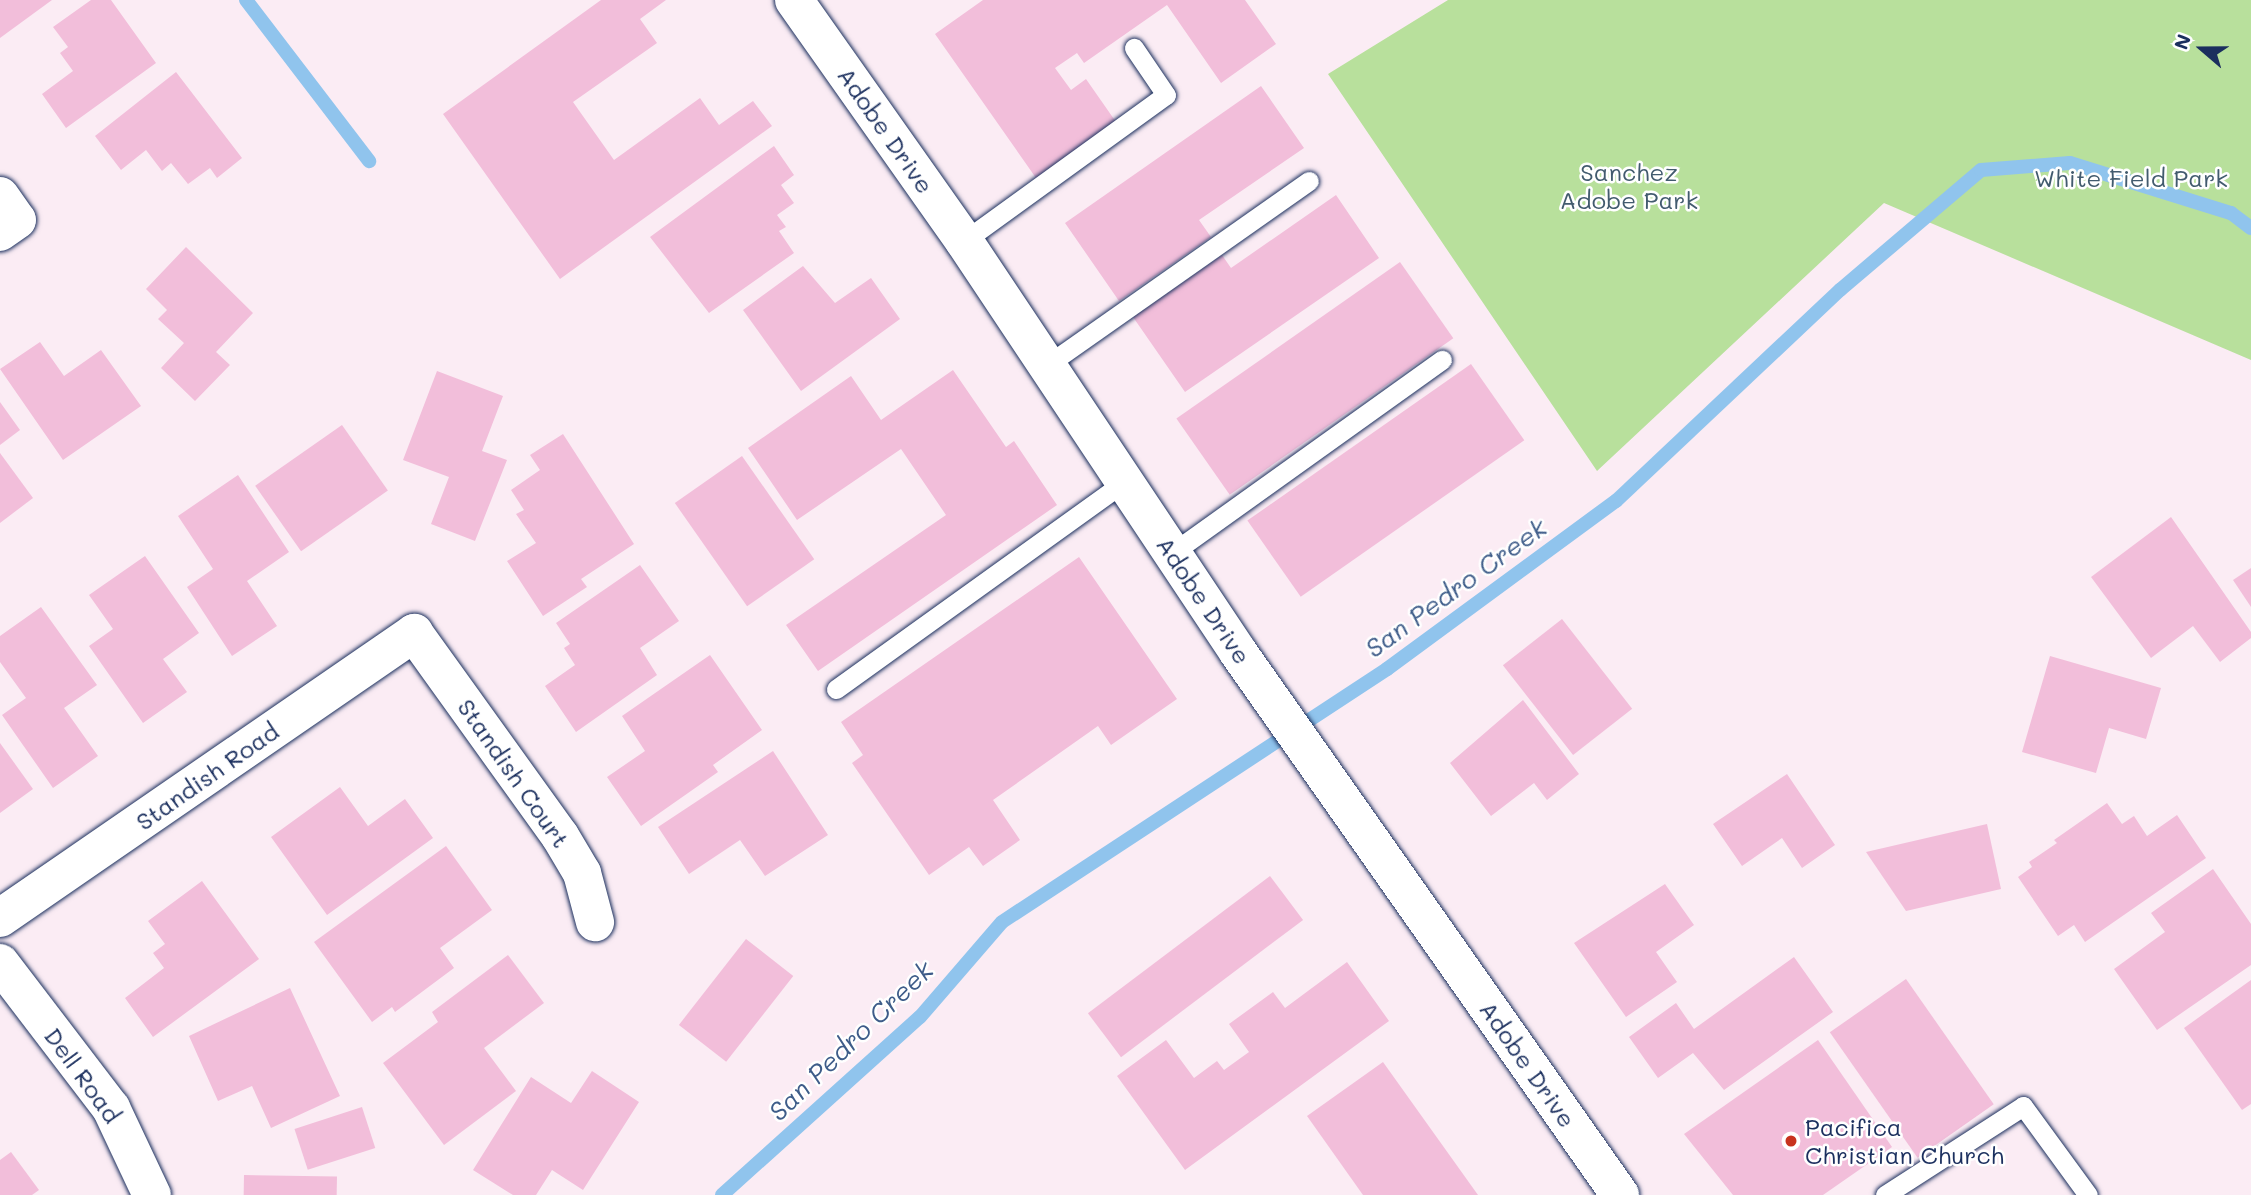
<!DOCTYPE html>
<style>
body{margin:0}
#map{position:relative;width:2251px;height:1195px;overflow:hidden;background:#fbecf4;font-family:Mali,sans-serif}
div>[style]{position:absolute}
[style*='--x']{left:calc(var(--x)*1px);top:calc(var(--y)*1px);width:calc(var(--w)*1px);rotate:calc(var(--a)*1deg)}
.green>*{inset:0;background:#b8e09c}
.stream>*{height:14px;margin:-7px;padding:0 7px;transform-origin:7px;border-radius:7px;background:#90c4ed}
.building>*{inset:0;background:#f2beda;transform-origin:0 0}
.roads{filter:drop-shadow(0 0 2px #1b2f5e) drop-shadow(0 0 2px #1b2f5e)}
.lane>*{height:19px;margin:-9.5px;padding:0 9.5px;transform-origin:9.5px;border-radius:9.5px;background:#fff}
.street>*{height:38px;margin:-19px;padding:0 19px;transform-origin:19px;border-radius:19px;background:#fff}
.dots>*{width:19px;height:19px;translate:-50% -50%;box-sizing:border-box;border:4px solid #fff;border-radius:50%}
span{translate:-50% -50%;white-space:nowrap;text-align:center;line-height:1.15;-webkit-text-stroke:5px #fff;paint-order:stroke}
.street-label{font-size:24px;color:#1b2f5e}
.park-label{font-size:24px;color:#425b6e}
.poi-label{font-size:24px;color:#1b2f5e}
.left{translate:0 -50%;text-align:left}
.water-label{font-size:26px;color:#3e5c89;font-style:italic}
.north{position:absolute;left:2167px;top:14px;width:70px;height:70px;-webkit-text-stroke:5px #fff;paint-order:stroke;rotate:290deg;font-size:19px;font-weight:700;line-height:28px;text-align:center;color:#1b2f5e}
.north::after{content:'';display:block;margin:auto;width:24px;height:32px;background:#1b2f5e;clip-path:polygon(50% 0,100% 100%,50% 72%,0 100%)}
</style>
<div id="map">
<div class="green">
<div style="clip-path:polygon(1448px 0,2251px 0,2251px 360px,1884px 203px,1597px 471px,1328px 74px)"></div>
</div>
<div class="stream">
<div style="--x:246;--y:0;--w:203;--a:52.6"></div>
<div style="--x:722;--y:1195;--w:266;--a:-42"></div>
<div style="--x:920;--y:1017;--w:125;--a:-49.2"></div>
<div style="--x:1002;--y:922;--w:461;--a:-33.3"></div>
<div style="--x:1387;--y:669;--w:284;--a:-36.3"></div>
<div style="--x:1616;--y:501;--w:308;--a:-43.3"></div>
<div style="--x:1840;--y:290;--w:185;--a:-40.4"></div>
<div style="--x:1981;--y:170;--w:89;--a:-4.5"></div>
<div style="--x:2070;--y:163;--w:169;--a:17.3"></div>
<div style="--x:2231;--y:213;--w:25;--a:37"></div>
</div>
<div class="building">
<div style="clip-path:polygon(0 0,52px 0,0 38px)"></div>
<div style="clip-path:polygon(91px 0,111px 0,156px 63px,66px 128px,42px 94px,73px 71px,60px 53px,68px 47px,53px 27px)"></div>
<div style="clip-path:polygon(601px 0,666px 0,640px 19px,657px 43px,573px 102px,614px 160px,700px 98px,719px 125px,753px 101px,772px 126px,560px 279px,443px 114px)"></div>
<div style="clip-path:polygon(983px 0,1245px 0,1276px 44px,1221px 83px,1167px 5px,1084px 63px,1077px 53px,1055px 68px,1071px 90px,1086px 79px,1116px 122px,1036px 178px,935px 34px)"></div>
<div style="clip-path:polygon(176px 72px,242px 158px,217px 178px,210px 168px,188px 184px,171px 163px,162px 171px,146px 150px,121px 170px,95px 136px)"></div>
<div style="clip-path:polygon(1261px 86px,1304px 148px,1199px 220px,1211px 237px,1119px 301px,1065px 223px)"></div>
<div style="clip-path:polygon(774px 146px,794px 175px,781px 185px,794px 203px,777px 215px,786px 227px,779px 231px,794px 253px,709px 313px,650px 237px)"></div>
<div style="clip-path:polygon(1336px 195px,1379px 258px,1185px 392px,1133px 317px,1222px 255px,1231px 268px)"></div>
<div style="clip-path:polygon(186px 247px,253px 313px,216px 352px,230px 365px,195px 401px,161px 368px,184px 343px,158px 319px,167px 310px,146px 289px)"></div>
<div style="left:1400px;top:262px;width:93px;height:273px;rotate:55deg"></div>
<div style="clip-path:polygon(803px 266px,835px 303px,871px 278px,900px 319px,801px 391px,743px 310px)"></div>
<div style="clip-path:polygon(40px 342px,64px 376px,101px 350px,141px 406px,63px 460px,0 369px)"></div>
<div style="left:1471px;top:364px;width:93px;height:273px;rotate:55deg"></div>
<div style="clip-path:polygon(953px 370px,1006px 447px,1014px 441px,1057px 505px,818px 671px,786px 625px,946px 515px,901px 449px,797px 520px,748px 448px,851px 376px,881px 420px)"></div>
<div style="clip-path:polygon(437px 371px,503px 396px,482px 451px,507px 460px,475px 541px,431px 524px,449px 477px,403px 460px)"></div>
<div style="clip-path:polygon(0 402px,20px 430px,0 445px)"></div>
<div style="left:342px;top:425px;width:80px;height:106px;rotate:55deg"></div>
<div style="clip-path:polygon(563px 434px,634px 544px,581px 579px,587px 587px,543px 616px,507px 561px,536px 543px,516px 514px,524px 510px,511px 490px,540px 470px,530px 455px)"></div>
<div style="clip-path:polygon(0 453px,33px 498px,0 523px)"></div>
<div style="left:742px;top:456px;width:126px;height:82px;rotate:55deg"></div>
<div style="clip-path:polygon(238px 475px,289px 552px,247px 581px,277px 626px,232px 656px,187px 587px,213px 569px,178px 516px)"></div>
<div style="clip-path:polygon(2171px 517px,2251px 632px,2251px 638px,2220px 662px,2193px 626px,2151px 658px,2091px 577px)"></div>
<div style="clip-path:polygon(145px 556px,199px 633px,163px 659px,187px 692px,143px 723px,89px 646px,113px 629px,89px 595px)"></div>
<div style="clip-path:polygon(1079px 557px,1177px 699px,1111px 745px,1098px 726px,993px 800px,1020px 840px,983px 866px,969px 847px,929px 875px,852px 763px,863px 755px,841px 722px)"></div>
<div style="clip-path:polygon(640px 565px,679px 621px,640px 648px,657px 675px,576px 732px,545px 686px,575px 665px,564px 648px,570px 644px,556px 623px)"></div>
<div style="clip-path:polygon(2251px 568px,2251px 607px,2233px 580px)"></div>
<div style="clip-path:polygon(41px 607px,97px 685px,64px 708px,98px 756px,53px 788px,2px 715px,26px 698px,0 662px,0 636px)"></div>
<div style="left:1562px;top:619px;width:114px;height:75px;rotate:52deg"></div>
<div style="clip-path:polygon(710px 655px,762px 730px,713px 765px,718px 772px,641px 826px,607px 777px,645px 751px,622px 716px)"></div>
<div style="clip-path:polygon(2050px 656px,2161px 688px,2146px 739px,2109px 728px,2096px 773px,2022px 752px)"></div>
<div style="clip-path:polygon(1523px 700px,1579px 774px,1547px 800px,1534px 783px,1491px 816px,1450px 763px)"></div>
<div style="clip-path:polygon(0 743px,33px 789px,0 813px)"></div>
<div style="clip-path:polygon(773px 751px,828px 835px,765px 876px,740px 840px,689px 874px,658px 827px)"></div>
<div style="clip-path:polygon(1787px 774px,1835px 845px,1802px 868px,1782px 838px,1742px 866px,1713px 824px)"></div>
<div style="clip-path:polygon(340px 787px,368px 826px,405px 799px,433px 838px,327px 915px,271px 837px)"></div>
<div style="clip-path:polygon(2107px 803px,2122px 824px,2134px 816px,2147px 836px,2177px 815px,2206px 858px,2085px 942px,2074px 925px,2058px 936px,2018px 877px,2032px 867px,2029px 862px,2057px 843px,2054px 840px)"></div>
<div style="clip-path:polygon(1987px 824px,2001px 889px,1906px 911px,1866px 852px)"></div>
<div style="clip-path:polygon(446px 846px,492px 910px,440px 948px,454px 968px,395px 1012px,392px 1007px,372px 1022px,314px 942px)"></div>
<div style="clip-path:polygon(2213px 869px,2251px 924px,2251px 965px,2157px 1030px,2114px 969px,2165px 932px,2151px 913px)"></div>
<div style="left:1270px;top:876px;width:55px;height:228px;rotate:53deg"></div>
<div style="clip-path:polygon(202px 881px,259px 959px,153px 1037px,125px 998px,164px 968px,153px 953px,165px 944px,148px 921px)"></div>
<div style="clip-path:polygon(1665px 884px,1694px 925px,1656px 952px,1677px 982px,1626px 1017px,1574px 943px)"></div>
<div style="left:746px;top:939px;width:60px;height:109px;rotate:38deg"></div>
<div style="clip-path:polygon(508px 955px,544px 1003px,484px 1048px,516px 1091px,444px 1145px,383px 1063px,438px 1022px,432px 1012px)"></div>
<div style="clip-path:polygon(1794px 957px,1833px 1012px,1724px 1090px,1693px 1053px,1658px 1078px,1629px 1037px,1676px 1003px,1694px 1029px)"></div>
<div style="clip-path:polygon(1347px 962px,1389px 1021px,1185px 1170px,1117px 1076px,1166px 1040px,1194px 1078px,1217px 1061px,1224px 1070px,1249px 1052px,1229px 1024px,1273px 992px,1285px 1008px)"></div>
<div style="left:1906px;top:979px;width:153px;height:93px;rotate:55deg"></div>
<div style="clip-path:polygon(2251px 980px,2251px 1104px,2242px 1110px,2184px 1028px)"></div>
<div style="clip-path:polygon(290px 988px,340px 1096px,271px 1128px,252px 1086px,218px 1101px,189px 1036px)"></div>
<div style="clip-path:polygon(1818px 1040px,1892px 1147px,1823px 1195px,1733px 1195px,1684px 1134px)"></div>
<div style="clip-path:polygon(1383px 1062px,1478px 1195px,1363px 1195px,1307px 1116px)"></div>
<div style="clip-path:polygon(592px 1071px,639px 1102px,583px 1190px,552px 1170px,536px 1195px,513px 1195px,473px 1170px,531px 1077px,571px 1103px)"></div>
<div style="left:362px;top:1107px;width:43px;height:71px;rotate:72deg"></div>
<div style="clip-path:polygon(11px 1152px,39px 1190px,32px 1195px,0 1195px,0 1160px)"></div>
<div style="left:244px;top:1175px;width:93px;height:20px;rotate:1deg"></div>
</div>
<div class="roads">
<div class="lane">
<div style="--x:964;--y:241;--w:249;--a:-35.9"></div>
<div style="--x:1166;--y:95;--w:57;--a:-124.2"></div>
<div style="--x:1047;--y:365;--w:320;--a:-35.1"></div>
<div style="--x:1172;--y:553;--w:332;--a:-35.6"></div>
<div style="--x:836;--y:689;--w:355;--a:-35.7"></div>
<div style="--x:1885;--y:1195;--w:164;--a:-32.8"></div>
<div style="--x:2023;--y:1106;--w:110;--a:53.9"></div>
</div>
<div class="street">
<div style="--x:794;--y:0;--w:295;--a:54.8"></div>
<div style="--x:964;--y:241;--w:494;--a:56.3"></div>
<div style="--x:1238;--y:652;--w:664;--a:54.87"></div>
<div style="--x:0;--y:196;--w:29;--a:55"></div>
<div style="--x:17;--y:220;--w:21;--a:145"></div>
<div style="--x:0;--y:918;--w:503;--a:-34.54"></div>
<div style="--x:414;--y:633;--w:250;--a:54.3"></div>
<div style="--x:560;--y:836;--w:43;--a:59.3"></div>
<div style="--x:582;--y:873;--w:51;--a:75.1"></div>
<div style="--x:0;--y:963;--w:183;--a:52.6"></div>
<div style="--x:111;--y:1108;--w:96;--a:64.8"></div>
</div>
</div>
<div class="dots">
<div style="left:1791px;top:1141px;background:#c8321e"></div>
</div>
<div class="street-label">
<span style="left:886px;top:130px;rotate:55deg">Adobe Drive</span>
<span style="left:1204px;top:600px;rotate:56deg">Adobe Drive</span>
<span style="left:514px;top:773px;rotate:55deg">Standish Court</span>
<span style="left:207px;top:776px;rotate:-35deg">Standish Road</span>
<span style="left:1528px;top:1064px;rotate:55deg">Adobe Drive</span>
<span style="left:83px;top:1075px;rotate:54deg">Dell Road</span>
</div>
<div class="park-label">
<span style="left:1629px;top:186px">Sanchez<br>Adobe Park</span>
<span style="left:2131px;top:178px">White Field Park</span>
</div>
<div class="poi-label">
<span class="left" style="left:1805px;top:1141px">Pacifica<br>Christian Church</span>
</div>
<div class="water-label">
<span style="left:1456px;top:588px;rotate:-36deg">San Pedro Creek</span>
<span style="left:851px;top:1041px;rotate:-44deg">San Pedro Creek</span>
</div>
<div class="north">N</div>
</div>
